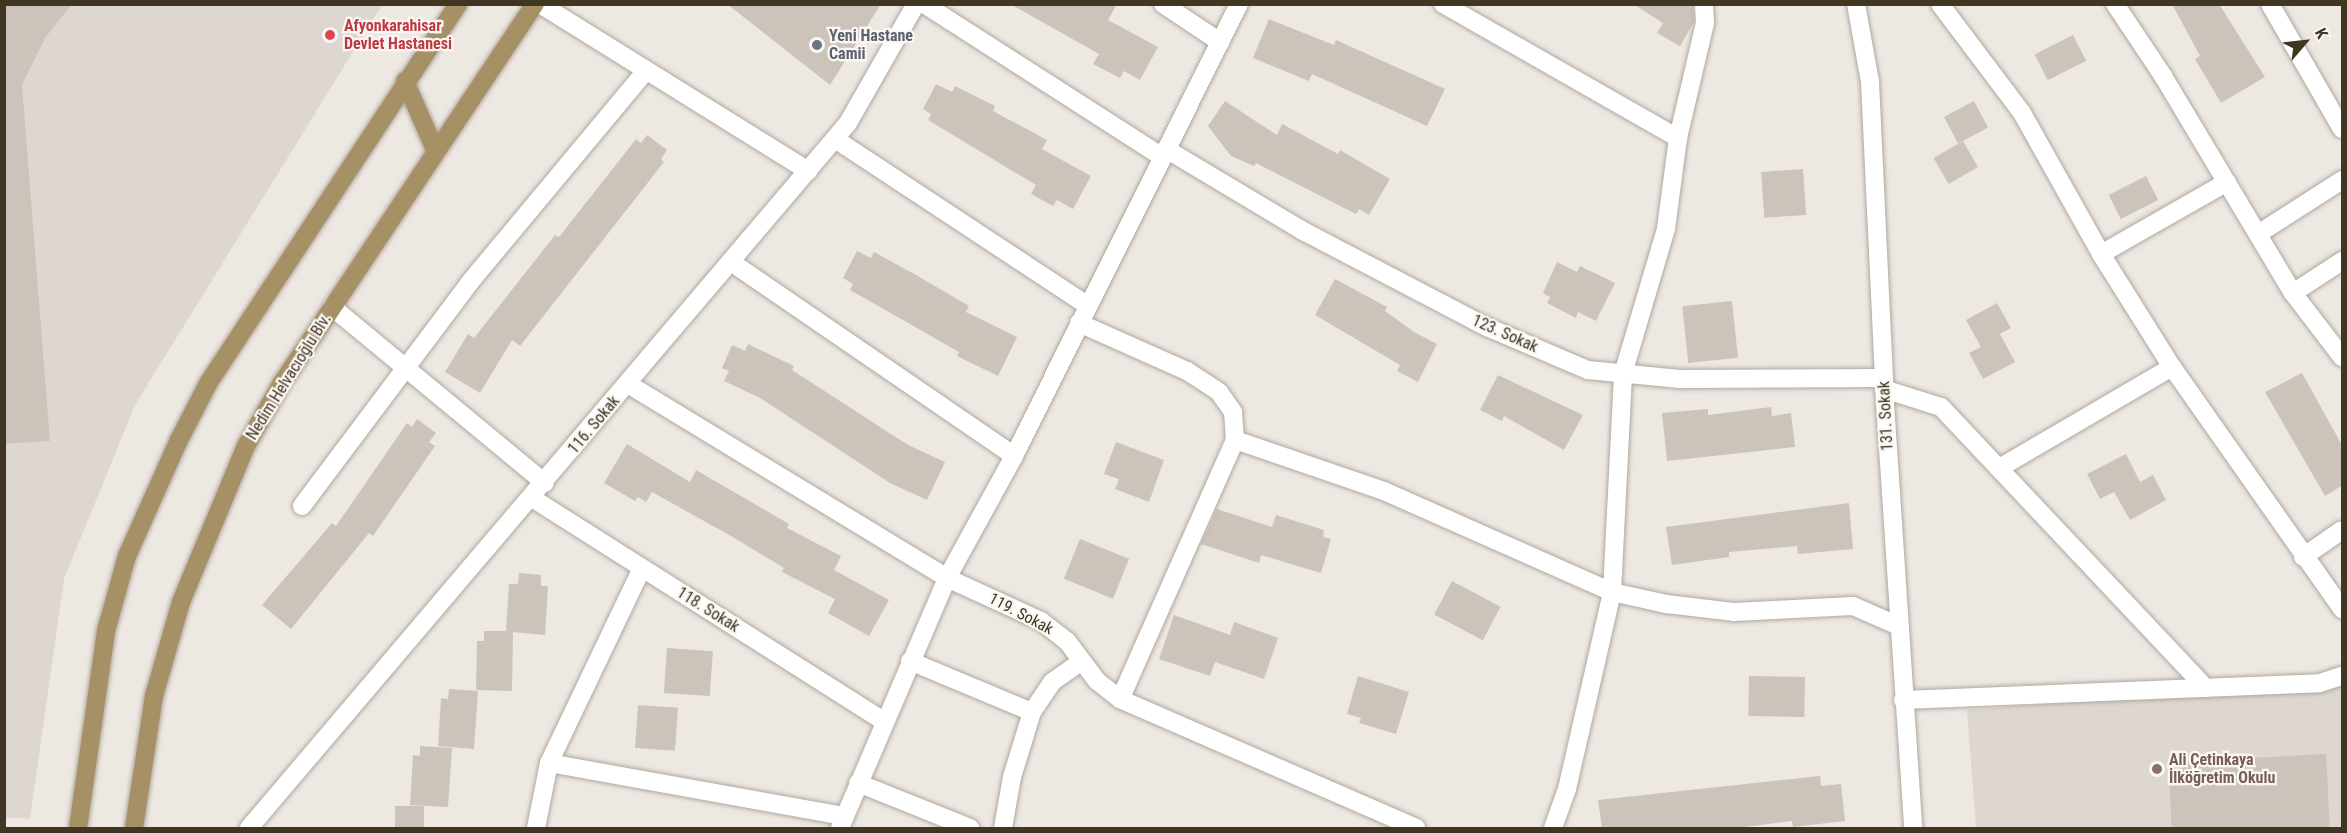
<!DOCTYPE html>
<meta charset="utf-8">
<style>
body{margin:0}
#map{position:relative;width:2347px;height:833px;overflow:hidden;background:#eee8e3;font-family:"Roboto Condensed",sans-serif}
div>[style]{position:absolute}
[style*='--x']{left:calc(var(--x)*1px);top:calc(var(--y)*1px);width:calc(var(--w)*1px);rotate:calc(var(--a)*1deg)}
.built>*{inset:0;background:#ded7d1}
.building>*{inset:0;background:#ccc4bb;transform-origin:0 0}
.roads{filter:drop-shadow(0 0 2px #b0a89e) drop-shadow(0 0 2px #b0a89e)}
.minor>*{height:18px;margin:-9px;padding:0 9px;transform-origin:9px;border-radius:9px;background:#fff}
.major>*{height:18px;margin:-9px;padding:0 9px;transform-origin:9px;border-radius:9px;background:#a69065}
.dots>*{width:16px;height:16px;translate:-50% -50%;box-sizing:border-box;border:3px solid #faf7f4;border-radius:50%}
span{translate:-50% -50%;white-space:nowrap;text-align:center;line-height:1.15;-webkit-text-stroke:4.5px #faf7f4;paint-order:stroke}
.health-label{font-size:16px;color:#be3a42;font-weight:700}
.left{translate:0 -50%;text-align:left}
.worship-label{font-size:16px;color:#5b616d;font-weight:700}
.street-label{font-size:16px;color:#413622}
.education-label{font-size:16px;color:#785e54;font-weight:700}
.frame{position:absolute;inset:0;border:6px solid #413622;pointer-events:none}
.north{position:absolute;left:2275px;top:12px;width:60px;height:60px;-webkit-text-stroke:4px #faf7f4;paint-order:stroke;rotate:62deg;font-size:16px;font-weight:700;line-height:24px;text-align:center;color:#413622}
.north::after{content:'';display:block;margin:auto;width:21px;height:27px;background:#413622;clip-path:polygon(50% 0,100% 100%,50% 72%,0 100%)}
</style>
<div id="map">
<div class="built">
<div style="clip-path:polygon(4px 5px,382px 5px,135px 405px,64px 579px,30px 819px,4px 817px)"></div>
<div style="clip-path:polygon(2342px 682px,2342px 828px,1976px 828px,1967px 710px)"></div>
</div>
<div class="building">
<div style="clip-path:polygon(4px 4px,72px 4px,45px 38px,22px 85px,50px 441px,4px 444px)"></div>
<div style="clip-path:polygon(727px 4px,881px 4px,830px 85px)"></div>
<div style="clip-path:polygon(1010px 4px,1117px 4px,1108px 20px,1158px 47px,1140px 80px,1124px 71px,1120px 78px,1093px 64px,1099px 54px)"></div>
<div style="clip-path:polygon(1633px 4px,1693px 4px,1694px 22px,1680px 46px,1657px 33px,1663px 23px)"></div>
<div style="clip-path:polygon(2172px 4px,2219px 4px,2265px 77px,2221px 103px,2195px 59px,2200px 56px)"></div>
<div style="clip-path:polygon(1269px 19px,1334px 45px,1336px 40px,1445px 89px,1427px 126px,1312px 74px,1309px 81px,1253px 58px)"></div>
<div style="left:2073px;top:35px;width:29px;height:43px;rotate:63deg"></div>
<div style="clip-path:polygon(936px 84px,952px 92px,955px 86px,995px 106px,993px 111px,1047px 140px,1042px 149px,1091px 176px,1073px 209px,1057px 200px,1053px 206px,1031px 194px,1036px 185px,928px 120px,931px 114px,923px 109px)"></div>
<div style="clip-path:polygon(1225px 101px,1277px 135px,1282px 124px,1338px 154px,1340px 150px,1390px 179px,1369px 215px,1359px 209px,1356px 214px,1256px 163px,1254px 166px,1231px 156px,1208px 126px)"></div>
<div style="left:1974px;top:101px;width:30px;height:34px;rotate:62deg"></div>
<div style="clip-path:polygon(647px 135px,667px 150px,661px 159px,664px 162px,520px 346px,512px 340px,480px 393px,445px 372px,468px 334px,474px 338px,555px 235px,559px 237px,636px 139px,641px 143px)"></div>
<div style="left:1963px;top:141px;width:30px;height:34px;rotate:60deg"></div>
<div style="left:1803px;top:169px;width:46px;height:42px;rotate:86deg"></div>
<div style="left:2146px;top:176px;width:27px;height:42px;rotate:63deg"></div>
<div style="clip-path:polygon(857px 251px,871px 258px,874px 252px,916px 275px,969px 306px,966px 312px,1017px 337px,998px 376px,957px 356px,959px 352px,850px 290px,853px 284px,843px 278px)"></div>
<div style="clip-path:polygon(1557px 262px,1577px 272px,1580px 266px,1615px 283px,1596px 321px,1578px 312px,1576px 318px,1547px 303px,1550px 297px,1543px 293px)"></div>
<div style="clip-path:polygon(1335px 279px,1387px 307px,1385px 311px,1414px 332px,1437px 344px,1418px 382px,1397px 371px,1400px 365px,1315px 315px)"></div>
<div style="left:1732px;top:301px;width:57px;height:50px;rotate:84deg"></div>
<div style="clip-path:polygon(1997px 303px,2011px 328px,2000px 334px,2015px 362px,1983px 379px,1969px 353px,1981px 347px,1966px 320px)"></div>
<div style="clip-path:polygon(748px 344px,794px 366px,792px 370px,908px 445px,945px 462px,927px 500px,890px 483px,760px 398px,724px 381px,729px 371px,722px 368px,732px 345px,745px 351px)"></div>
<div style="clip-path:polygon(2302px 373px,2343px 447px,2343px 485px,2325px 496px,2265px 392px)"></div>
<div style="clip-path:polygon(1498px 375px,1583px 415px,1564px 450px,1504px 416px,1502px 421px,1480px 410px)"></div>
<div style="clip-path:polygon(1771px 407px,1772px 416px,1791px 413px,1795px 447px,1667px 461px,1662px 413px,1708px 409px,1708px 415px)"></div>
<div style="clip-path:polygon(417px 419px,436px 433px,429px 442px,435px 446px,373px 536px,369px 533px,291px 629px,262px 605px,332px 523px,336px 526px,407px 423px,412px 427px)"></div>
<div style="clip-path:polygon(1116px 442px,1164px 460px,1149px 502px,1115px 489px,1119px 479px,1104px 474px)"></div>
<div style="clip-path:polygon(627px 444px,690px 482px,696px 470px,789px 524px,787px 528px,841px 556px,834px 570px,889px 600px,869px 636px,828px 613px,835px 599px,782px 572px,784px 568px,731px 536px,652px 492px,646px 502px,638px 497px,635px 501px,604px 483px)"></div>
<div style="clip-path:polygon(2126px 454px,2140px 482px,2153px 475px,2166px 500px,2130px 520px,2114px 492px,2100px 499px,2087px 474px)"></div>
<div style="clip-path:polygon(1849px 503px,1853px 549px,1798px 554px,1797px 546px,1729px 552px,1729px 557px,1672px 565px,1666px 527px)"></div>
<div style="clip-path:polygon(1217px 509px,1272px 527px,1276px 515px,1324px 530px,1323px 537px,1331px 539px,1321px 573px,1261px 555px,1259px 563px,1201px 544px)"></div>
<div style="left:1080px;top:539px;width:53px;height:43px;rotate:22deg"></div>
<div style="clip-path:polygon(519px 573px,541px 575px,541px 586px,548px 586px,545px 635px,513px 632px,512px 691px,476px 690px,477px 641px,484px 641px,484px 631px,506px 631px,509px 584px,518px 584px)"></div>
<div style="left:1452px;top:581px;width:55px;height:38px;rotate:28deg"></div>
<div style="clip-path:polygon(1174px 615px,1230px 635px,1234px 622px,1278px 638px,1264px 679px,1215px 662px,1210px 676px,1159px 659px)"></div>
<div style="left:667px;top:648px;width:46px;height:45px;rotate:4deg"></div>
<div style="clip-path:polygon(1358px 676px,1409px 692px,1396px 734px,1359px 723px,1361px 718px,1347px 714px)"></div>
<div style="left:1749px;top:676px;width:56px;height:40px;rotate:1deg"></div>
<div style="clip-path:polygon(449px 689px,478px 691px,474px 749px,438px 746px,441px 698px,448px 699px)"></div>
<div style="left:638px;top:705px;width:40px;height:43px;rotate:4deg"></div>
<div style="clip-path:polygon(420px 746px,452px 748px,448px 807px,410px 805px,413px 755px,420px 756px)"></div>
<div style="left:2326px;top:754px;width:74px;height:158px;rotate:87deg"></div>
<div style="clip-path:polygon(1820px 776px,1821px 786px,1841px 784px,1845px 821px,1793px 827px,1792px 821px,1737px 828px,1602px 828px,1598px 800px)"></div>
<div style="left:395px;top:806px;width:29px;height:22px"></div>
</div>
<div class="roads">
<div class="minor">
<div style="--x:540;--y:4;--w:316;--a:31.9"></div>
<div style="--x:924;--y:4;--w:283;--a:32.7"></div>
<div style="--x:1163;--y:4;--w:69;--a:33.7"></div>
<div style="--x:1443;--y:4;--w:271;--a:29.7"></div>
<div style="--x:1856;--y:4;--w:79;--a:79.8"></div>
<div style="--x:1870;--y:82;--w:321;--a:87.3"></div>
<div style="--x:1885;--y:403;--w:426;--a:86.2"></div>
<div style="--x:1940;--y:4;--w:136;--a:53"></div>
<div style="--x:2022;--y:113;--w:162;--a:60.7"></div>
<div style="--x:2101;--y:254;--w:133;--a:57.9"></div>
<div style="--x:2172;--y:367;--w:296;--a:54.9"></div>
<div style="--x:2115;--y:4;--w:87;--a:56.3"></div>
<div style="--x:2163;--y:76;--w:253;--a:59.1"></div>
<div style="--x:2293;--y:293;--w:81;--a:52.6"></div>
<div style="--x:2270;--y:4;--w:144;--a:60.1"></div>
<div style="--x:835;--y:139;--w:303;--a:33.4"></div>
<div style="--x:1166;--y:149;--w:160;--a:30.9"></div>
<div style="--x:1303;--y:231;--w:208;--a:27.6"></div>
<div style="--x:1487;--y:327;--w:110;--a:23.1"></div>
<div style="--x:1588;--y:370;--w:92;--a:5.6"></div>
<div style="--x:1680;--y:379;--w:203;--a:-0.3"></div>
<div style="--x:2258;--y:234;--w:100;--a:-32.7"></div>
<div style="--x:2101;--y:254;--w:145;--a:-29.7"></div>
<div style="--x:731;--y:262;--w:343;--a:34.4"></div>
<div style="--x:2293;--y:293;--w:59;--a:-33.1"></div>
<div style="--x:332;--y:307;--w:276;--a:39.6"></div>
<div style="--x:1079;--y:323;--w:118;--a:24"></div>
<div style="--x:1187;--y:371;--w:38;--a:33"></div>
<div style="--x:1219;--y:392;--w:24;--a:55"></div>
<div style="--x:1233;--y:412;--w:28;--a:86"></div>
<div style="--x:1235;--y:440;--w:283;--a:113.9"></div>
<div style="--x:628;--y:384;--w:373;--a:31.3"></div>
<div style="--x:947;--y:578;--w:103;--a:24.6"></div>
<div style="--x:1041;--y:621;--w:33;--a:38"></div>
<div style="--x:1067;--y:641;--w:50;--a:53.1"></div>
<div style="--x:1097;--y:681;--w:29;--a:38"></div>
<div style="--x:1120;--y:699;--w:323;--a:23.5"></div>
<div style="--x:1884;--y:389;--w:60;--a:17.5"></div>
<div style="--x:1941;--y:407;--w:386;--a:46.7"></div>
<div style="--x:1235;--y:440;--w:157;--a:18.9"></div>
<div style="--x:1384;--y:491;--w:249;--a:23.9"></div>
<div style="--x:1612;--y:592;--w:55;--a:12.5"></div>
<div style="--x:1666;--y:604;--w:68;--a:6.7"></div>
<div style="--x:1734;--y:612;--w:119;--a:-2.9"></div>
<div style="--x:1853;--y:606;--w:50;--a:23.5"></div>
<div style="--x:2001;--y:467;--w:198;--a:-30.3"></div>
<div style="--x:532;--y:498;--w:417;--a:32.4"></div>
<div style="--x:302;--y:506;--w:280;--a:-53.1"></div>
<div style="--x:470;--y:282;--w:275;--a:-50.2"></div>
<div style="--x:2303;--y:557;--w:47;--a:-34.7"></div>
<div style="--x:910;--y:661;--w:132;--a:22.7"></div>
<div style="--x:1903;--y:700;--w:417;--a:-2.3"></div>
<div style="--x:2320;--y:683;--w:23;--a:-18"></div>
<div style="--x:549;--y:763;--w:300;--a:10.2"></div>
<div style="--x:858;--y:783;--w:121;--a:21.9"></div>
<div style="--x:249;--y:828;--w:925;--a:-49.65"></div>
<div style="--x:848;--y:123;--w:137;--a:-60.3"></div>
<div style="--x:536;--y:828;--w:66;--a:-78.7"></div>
<div style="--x:549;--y:763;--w:216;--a:-64.5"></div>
<div style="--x:840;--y:828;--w:272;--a:-66.8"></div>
<div style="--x:947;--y:578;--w:139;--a:-61.2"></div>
<div style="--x:1014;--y:456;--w:505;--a:-63.54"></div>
<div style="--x:1003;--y:828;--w:52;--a:-80"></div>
<div style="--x:1012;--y:777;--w:68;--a:-72.9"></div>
<div style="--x:1032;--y:712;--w:36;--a:-56"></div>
<div style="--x:1052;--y:682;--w:35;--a:-35"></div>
<div style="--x:1553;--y:828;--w:41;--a:-70.3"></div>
<div style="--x:1567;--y:789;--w:202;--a:-77.1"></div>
<div style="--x:1612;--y:592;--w:218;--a:-87.1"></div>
<div style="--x:1623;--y:374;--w:151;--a:-73.5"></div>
<div style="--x:1666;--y:229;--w:92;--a:-82.5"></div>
<div style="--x:1678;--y:138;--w:118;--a:-76.8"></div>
<div style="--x:1705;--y:23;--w:19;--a:-93"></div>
</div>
<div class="major">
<div style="--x:405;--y:81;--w:77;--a:66.4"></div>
<div style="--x:78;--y:828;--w:199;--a:-81.9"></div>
<div style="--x:106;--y:631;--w:78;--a:-74.4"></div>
<div style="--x:127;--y:556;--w:127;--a:-65.9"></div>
<div style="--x:179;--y:440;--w:65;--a:-62.7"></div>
<div style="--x:209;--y:382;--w:453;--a:-56.6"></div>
<div style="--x:134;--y:828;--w:134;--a:-81.4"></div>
<div style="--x:154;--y:696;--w:98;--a:-74"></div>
<div style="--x:181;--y:602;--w:169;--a:-67.4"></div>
<div style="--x:246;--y:446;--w:73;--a:-60.3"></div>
<div style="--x:282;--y:383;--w:456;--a:-56.3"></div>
</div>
</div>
<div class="dots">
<div style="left:330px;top:35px;background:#e0444e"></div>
<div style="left:817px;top:45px;background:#6b7280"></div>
<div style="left:2157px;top:769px;background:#8d6e63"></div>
</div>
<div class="health-label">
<span class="left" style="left:344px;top:35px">Afyonkarahisar<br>Devlet Hastanesi</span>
</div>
<div class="worship-label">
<span class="left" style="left:829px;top:45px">Yeni Hastane<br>Camii</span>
</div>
<div class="street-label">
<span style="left:1505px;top:334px;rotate:24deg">123. Sokak</span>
<span style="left:289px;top:377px;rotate:-58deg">Nedim Helvacıoğlu Blv.</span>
<span style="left:1886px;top:416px;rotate:-93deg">131. Sokak</span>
<span style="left:594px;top:425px;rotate:-50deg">116. Sokak</span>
<span style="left:708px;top:610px;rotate:32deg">118. Sokak</span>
<span style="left:1021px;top:614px;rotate:28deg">119. Sokak</span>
</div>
<div class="education-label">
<span class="left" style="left:2169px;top:769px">Ali Çetinkaya<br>İlköğretim Okulu</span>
</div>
<div class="frame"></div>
<div class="north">K</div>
</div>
